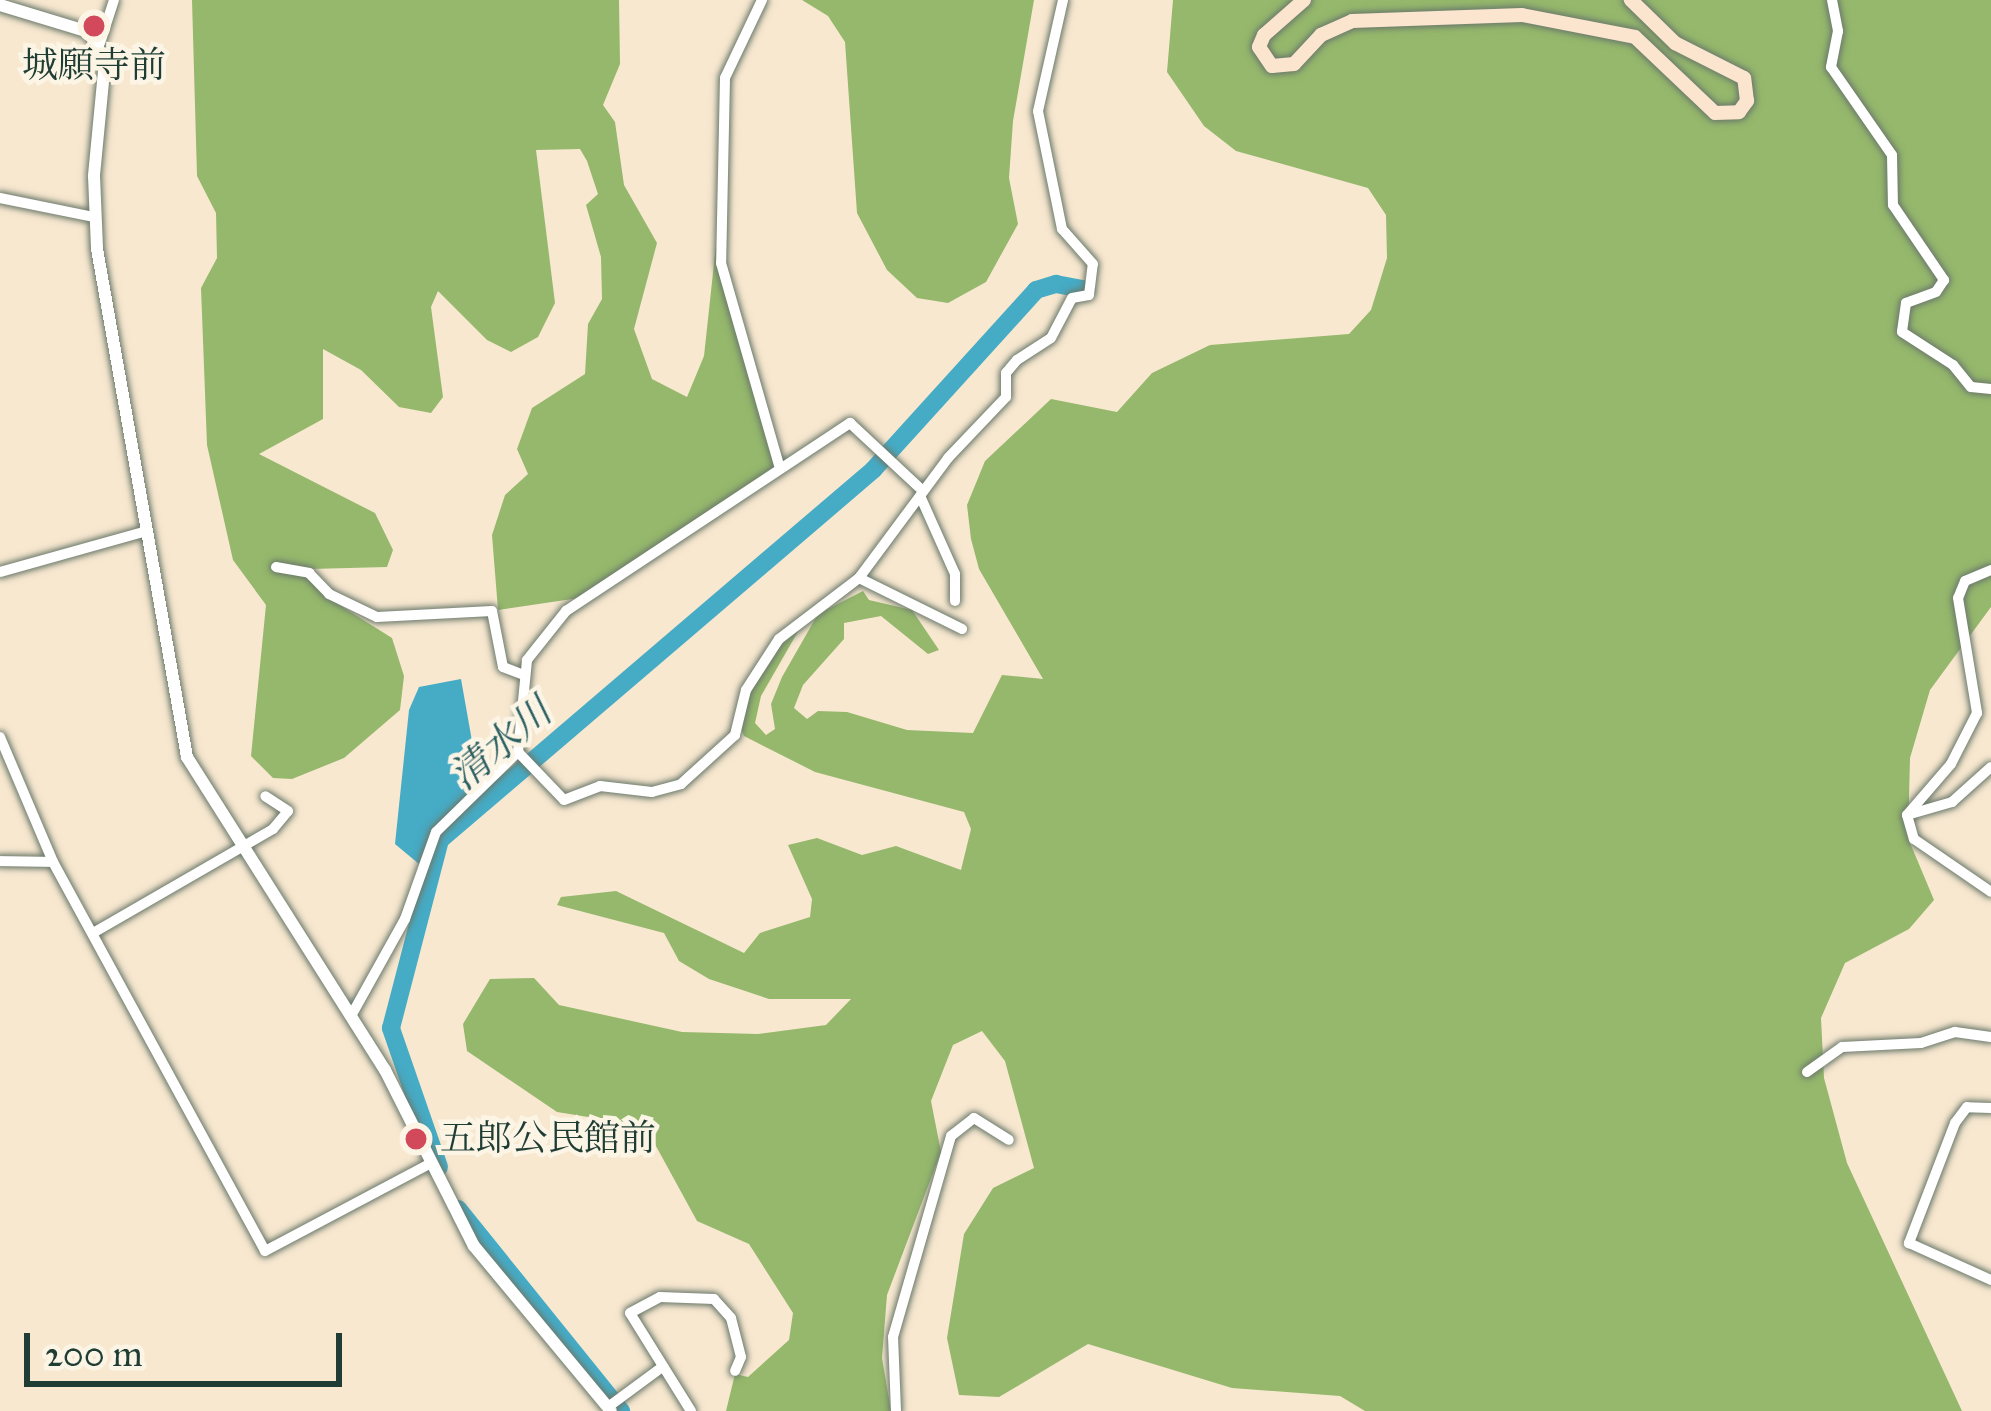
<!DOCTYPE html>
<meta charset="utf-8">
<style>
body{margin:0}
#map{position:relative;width:1991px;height:1411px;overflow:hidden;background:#f8e8d0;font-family:"IM FELL Great Primer","Noto Serif JP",serif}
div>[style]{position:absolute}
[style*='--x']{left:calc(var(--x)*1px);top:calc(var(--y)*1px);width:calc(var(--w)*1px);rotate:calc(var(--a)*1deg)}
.forest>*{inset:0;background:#95b86c}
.water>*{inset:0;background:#46abc5}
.river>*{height:18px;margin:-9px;padding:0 9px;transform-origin:9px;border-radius:9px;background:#46abc5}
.roads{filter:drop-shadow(0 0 3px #6b796b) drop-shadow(0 0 3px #6b796b)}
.minor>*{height:10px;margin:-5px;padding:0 5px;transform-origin:5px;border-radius:5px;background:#fff}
.tertiary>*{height:12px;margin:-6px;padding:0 6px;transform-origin:6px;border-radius:6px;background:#fff}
.secondary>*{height:14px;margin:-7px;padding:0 7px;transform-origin:7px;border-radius:7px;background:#fbe5cf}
.dots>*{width:33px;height:33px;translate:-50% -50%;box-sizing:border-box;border:6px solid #fcf5e5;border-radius:50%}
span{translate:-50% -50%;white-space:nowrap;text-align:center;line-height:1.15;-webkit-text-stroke:9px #fcf5e5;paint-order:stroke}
.poi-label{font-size:36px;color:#1f3d34}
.left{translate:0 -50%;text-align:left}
.water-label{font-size:39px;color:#2b5e60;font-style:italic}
.scale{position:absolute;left:24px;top:1333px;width:318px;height:54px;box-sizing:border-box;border:6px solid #1f3d34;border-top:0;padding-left:15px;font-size:36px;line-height:42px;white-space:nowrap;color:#1f3d34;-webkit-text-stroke:9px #fcf5e5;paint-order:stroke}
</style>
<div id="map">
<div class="forest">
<div style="clip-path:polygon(192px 0,619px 0,620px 64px,603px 105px,615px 122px,624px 185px,657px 243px,634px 329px,652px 379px,687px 397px,704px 356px,716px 245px,775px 469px,579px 598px,498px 610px,492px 535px,505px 495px,528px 474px,517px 449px,532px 408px,585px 374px,588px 324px,602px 299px,601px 257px,586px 205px,598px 194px,587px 161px,580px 149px,536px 150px,555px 303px,538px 337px,511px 352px,487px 340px,438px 291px,431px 307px,443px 397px,431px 413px,399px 407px,361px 370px,323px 349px,323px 419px,259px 454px,375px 513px,393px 550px,387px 567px,310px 569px,330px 599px,392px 638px,404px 676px,400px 710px,344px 758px,292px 779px,273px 778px,251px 756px,266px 605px,233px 560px,207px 445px,201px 288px,217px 258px,216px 213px,197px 176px)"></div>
<div style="clip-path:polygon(802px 0,1034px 0,1013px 121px,1009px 178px,1018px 224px,986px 282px,948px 303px,917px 298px,887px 270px,857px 213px,845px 42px,828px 16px)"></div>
<div style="clip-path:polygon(1173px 0,1991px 0,1991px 607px,1930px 690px,1910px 758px,1908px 838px,1934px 900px,1909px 929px,1845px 963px,1821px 1018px,1824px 1078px,1847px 1163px,1962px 1411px,1365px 1411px,1340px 1396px,1232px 1388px,1088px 1344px,999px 1397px,959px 1395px,947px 1338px,964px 1234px,993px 1188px,1034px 1168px,1005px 1061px,982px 1031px,953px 1045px,931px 1101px,941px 1152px,887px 1295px,882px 1358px,891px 1411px,726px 1411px,735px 1374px,748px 1377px,789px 1340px,793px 1313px,749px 1244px,697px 1221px,645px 1126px,557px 1112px,467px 1051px,463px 1024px,490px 979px,534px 978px,559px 1005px,682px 1032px,758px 1034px,826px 1025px,851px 999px,769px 999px,709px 979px,679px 961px,664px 933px,557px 905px,561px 897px,616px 891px,744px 953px,760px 933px,810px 917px,812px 899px,788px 845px,817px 838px,862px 855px,896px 846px,961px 870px,971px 829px,964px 812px,815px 772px,744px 736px,740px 726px,755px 679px,774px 652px,800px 628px,761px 696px,755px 723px,766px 735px,775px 729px,771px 704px,782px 677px,818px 614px,863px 591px,869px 600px,912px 610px,939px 650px,928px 654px,881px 616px,844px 623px,844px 639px,803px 685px,794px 708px,807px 719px,818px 711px,847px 712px,907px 730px,973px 733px,1002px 675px,1043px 679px,979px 569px,971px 539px,967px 505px,985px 461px,1051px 399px,1117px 412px,1152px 373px,1210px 345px,1349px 334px,1371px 310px,1387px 258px,1386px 215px,1368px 188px,1236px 151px,1204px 126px,1167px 72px)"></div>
</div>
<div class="water">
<div style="clip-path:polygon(461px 679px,480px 786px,432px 829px,419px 864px,395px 844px,409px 710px,419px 687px)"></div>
</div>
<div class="river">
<div style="--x:439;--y:1167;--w:147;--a:-109.1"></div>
<div style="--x:391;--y:1028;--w:194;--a:-75.4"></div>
<div style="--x:440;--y:840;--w:570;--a:-40.51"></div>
<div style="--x:873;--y:470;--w:243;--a:-47.8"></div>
<div style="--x:1036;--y:290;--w:21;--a:-17"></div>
<div style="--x:1056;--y:284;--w:31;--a:11"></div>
<div style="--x:458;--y:1209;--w:260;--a:51.1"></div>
</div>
<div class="roads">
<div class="minor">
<div style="--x:762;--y:0;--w:86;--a:115.4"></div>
<div style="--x:725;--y:78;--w:185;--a:91.2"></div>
<div style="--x:721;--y:263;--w:214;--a:74"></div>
<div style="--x:1832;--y:0;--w:32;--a:79"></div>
<div style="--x:1838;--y:31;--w:37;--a:101"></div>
<div style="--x:1831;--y:67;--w:107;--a:55.3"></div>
<div style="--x:1892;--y:155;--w:50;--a:88.9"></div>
<div style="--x:1893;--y:205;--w:91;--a:55.8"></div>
<div style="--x:1944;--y:280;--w:14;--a:124"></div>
<div style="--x:1936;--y:292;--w:32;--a:160"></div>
<div style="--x:1906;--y:303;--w:29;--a:98"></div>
<div style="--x:1902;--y:332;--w:61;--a:32.9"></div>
<div style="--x:1953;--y:365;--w:28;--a:51"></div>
<div style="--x:1971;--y:387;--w:20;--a:6"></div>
<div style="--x:100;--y:43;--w:45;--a:-72"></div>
<div style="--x:0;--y:198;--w:95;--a:11.5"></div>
<div style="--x:921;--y:498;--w:83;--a:65.9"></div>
<div style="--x:955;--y:574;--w:27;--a:90"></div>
<div style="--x:276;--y:567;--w:34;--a:10"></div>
<div style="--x:309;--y:573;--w:29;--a:46"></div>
<div style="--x:329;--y:594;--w:53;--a:25.6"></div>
<div style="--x:377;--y:617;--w:115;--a:-3"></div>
<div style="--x:492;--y:611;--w:57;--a:78.9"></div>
<div style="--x:503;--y:667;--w:22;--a:21"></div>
<div style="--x:1991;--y:570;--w:28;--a:157"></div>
<div style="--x:1965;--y:581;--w:18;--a:112"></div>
<div style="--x:1958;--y:598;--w:117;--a:80.6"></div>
<div style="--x:1977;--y:713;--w:57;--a:117"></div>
<div style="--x:1951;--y:764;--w:67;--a:130.8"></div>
<div style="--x:1907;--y:815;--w:25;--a:74"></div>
<div style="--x:1914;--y:839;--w:93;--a:34.5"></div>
<div style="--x:0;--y:572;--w:153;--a:-15.6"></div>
<div style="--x:859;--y:578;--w:115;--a:26.3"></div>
<div style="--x:0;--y:737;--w:136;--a:67"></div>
<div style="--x:53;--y:862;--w:443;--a:61.4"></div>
<div style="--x:265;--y:1251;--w:186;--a:-27.9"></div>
<div style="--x:518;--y:752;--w:66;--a:46.2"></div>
<div style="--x:564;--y:800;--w:39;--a:-21"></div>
<div style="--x:600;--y:786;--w:52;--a:6.6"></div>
<div style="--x:652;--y:792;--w:30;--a:-15"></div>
<div style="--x:681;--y:784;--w:73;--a:-42.2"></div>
<div style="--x:735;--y:735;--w:46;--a:-76.3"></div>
<div style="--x:746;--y:690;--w:61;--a:-57.1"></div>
<div style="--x:779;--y:639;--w:101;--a:-37.3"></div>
<div style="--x:859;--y:578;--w:149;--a:-53.4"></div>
<div style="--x:948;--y:458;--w:84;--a:-46.4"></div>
<div style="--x:1006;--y:397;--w:24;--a:-90"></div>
<div style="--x:1006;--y:373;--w:17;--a:-50"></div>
<div style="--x:1017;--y:360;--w:40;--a:-32.9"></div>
<div style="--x:1051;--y:338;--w:45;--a:-62.3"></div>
<div style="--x:1072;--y:298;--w:17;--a:-10"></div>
<div style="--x:1089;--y:295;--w:31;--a:-83"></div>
<div style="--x:1093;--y:264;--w:47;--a:-131.5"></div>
<div style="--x:1062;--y:229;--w:120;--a:-101.5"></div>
<div style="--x:1038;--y:111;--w:114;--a:-77.3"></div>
<div style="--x:1907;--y:815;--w:47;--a:-16.1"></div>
<div style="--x:1952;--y:802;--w:52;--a:-41.9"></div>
<div style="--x:0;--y:861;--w:53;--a:1.1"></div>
<div style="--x:93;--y:933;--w:208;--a:-30"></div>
<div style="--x:273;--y:829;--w:23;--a:-50"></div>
<div style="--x:288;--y:811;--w:27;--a:-147"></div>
<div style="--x:351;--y:1016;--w:111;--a:-60.9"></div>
<div style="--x:405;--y:919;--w:92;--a:-70.4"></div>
<div style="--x:436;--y:832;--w:115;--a:-44.3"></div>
<div style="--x:518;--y:752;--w:92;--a:-84.4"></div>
<div style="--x:527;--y:660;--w:63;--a:-51.5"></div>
<div style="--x:566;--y:611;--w:341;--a:-33.5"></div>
<div style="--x:850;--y:423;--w:100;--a:43"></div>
<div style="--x:1807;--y:1072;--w:43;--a:-35.5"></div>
<div style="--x:1842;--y:1047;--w:79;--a:-2.9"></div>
<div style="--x:1921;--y:1043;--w:36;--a:-18"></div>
<div style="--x:1955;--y:1032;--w:36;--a:8"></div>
<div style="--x:1991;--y:1108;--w:24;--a:-178"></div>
<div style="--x:1967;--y:1107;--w:20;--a:127"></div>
<div style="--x:1955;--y:1123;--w:129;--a:111"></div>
<div style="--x:1909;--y:1243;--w:90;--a:24.3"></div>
<div style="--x:608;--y:1407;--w:67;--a:-36.5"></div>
<div style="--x:691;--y:1411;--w:115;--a:-121.9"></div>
<div style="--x:630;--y:1313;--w:34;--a:-28"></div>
<div style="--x:660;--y:1297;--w:54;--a:2.1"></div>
<div style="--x:714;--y:1299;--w:25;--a:48"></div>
<div style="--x:731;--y:1318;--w:40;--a:75.6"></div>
<div style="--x:741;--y:1357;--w:15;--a:113"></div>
<div style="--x:896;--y:1411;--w:74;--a:-92.3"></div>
<div style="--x:893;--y:1337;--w:209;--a:-73.9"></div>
<div style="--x:951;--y:1136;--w:29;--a:-38"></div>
<div style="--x:974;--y:1118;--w:41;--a:32.2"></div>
</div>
<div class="tertiary">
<div style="--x:0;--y:5;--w:93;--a:16.9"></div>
<div style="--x:89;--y:32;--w:33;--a:61"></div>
<div style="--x:105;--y:61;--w:116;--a:95.5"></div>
<div style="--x:94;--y:176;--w:73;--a:87.6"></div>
<div style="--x:97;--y:249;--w:516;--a:79.95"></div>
<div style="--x:187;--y:757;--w:370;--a:57.7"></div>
<div style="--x:385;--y:1070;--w:197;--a:63.2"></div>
<div style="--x:474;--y:1246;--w:214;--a:50.3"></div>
</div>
<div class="secondary">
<div style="--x:1304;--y:0;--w:53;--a:138.8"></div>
<div style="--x:1264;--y:35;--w:13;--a:113"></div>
<div style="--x:1259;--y:47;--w:23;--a:56"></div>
<div style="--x:1272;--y:66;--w:22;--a:-5"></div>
<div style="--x:1294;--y:64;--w:40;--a:-47"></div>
<div style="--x:1321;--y:35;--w:34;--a:-24"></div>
<div style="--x:1352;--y:21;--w:170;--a:-2"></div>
<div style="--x:1522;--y:15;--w:115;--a:11"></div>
<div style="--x:1635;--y:37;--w:110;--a:43.5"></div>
<div style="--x:1715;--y:113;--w:24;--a:-2"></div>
<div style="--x:1739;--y:112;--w:14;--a:-54"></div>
<div style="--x:1747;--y:101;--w:23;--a:-97"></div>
<div style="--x:1744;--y:78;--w:77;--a:-153.1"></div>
<div style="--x:1675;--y:43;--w:62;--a:-135.7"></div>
</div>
</div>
<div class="dots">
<div style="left:94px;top:26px;background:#d1495b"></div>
<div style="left:416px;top:1139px;background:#d1495b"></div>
</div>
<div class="poi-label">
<span style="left:94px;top:66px">城願寺前</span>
<span class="left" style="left:440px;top:1139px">五郎公民館前</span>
</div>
<div class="water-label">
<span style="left:501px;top:744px;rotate:-40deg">清水川</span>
</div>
<div class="scale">200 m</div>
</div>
